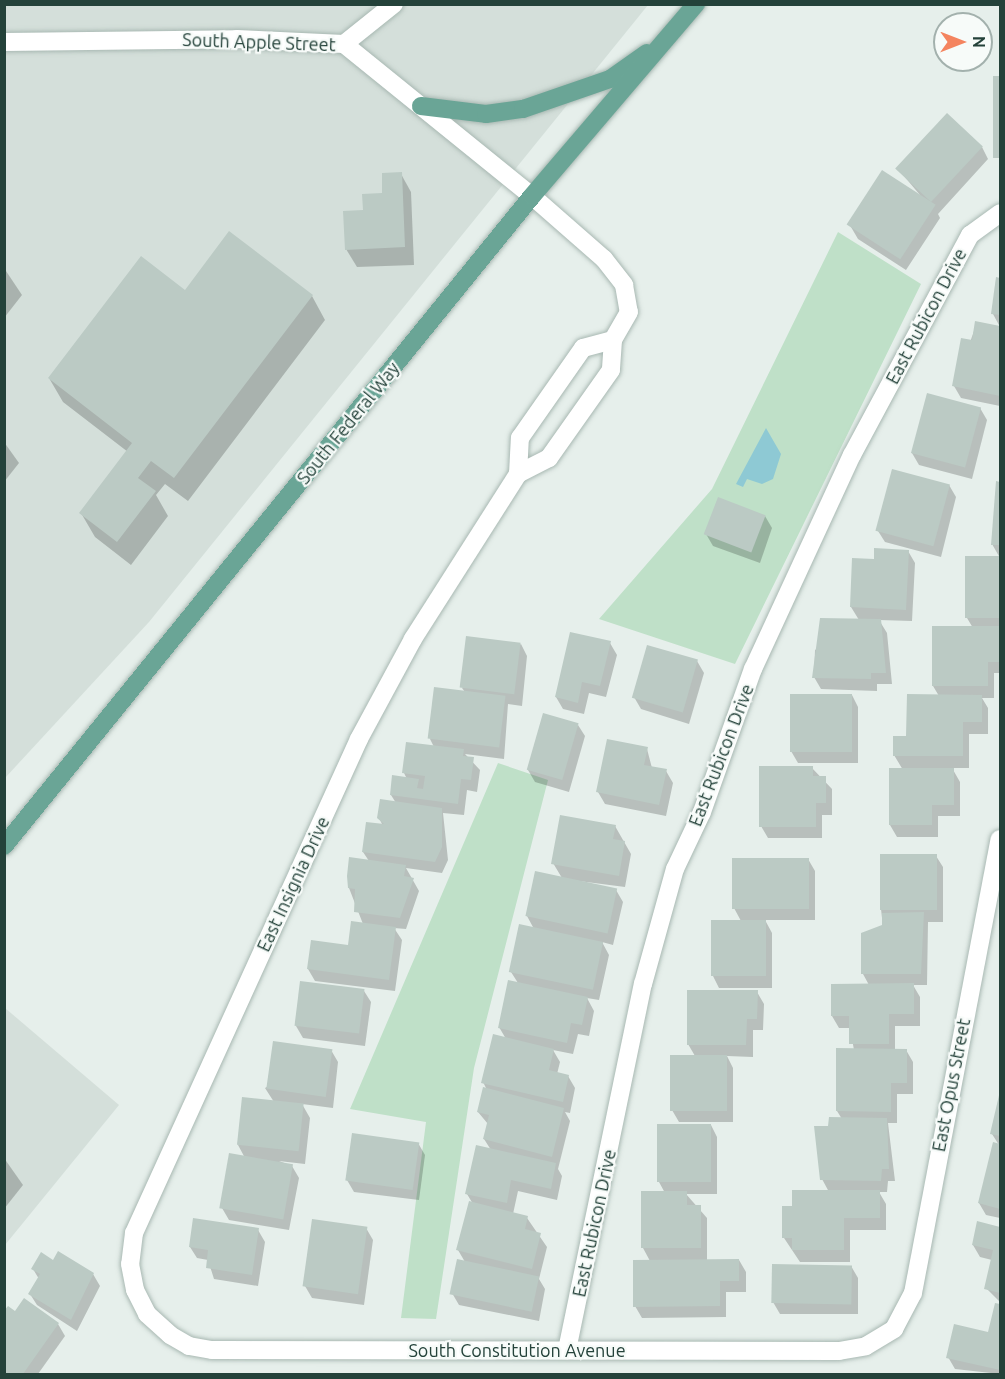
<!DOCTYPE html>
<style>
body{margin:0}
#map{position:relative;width:1005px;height:1379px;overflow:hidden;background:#e6efeb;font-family:Ubuntu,sans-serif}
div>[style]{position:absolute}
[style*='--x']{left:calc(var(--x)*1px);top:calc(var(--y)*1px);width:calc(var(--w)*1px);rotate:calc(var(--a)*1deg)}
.built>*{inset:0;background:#d4dfda}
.green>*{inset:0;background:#bfe0c8}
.water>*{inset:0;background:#8ec9d4}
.shadow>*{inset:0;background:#0003;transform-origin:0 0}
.building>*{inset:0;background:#bbcac4;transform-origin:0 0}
.roads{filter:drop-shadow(0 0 2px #a8b8b2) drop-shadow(0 0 2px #a8b8b2)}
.minor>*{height:18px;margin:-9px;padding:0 9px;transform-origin:9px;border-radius:9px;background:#fff}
.major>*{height:18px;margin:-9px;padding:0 9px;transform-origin:9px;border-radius:9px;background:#6aa596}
span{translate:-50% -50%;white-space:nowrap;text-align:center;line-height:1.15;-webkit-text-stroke:4.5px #f7fbf9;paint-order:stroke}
.street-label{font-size:18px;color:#24423a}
.frame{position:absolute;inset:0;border:6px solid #24423a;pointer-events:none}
.north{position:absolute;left:933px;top:12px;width:60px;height:60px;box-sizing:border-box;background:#f7fbf9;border:2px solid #a3b1ad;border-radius:50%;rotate:90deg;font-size:16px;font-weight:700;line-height:24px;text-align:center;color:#24423a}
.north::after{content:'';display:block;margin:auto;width:21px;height:27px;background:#f4845f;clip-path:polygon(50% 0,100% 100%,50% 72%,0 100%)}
</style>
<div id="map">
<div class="built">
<div style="clip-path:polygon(5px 5px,648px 5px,149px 622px,5px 778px)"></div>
<div style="clip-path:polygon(5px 1008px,119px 1105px,5px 1245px)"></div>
</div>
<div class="green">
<div style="clip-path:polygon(838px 232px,921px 284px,735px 664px,599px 619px,712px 489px)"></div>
<div style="clip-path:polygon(498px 763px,548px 780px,474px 1068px,436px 1319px,401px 1318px,426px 1122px,350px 1109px)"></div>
</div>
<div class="water">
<div style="clip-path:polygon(766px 428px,781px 454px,773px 479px,762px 484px,747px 479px,743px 487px,736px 484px)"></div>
</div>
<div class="shadow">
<div style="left:994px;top:77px;width:6px;height:80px"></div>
<div style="clip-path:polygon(982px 147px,988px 159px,938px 214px,940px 218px,906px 270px,858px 239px,851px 227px,920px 195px,898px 169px)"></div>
<div style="clip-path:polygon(401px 174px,411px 192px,414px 265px,357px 267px,346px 249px,364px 212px)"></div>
<div style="clip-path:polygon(4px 268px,22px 295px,4px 318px)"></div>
<div style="clip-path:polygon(998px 279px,1000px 280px,1000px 327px,993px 314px)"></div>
<div style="clip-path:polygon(185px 292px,312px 296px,325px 320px,188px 501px,165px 484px,156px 495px,168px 516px,131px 565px,95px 537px,81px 513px,128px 452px,63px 402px,49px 378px)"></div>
<div style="clip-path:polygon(977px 323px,1000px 328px,1000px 406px,961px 398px,954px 386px)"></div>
<div style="clip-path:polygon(980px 408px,987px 420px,972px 479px,919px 465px,912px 453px)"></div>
<div style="clip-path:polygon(4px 442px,19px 463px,4px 482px)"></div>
<div style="clip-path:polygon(997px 483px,1000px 483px,1000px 673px,994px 673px,994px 698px,982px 698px,988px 708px,988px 734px,969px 734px,969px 768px,952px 768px,960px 782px,960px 816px,938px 816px,938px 837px,897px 837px,890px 825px,903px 770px,894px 755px,939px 696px,933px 686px,973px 628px,967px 618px,1000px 558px,992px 544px)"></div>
<div style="clip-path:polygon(949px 485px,956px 497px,941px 557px,885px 542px,878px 531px)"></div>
<div style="clip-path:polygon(765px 516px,772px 528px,760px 563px,713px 546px,706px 534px)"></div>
<div style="clip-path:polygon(908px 551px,915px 563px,912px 621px,879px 620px,887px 633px,892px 684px,877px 684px,877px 691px,821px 689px,814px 677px,815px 650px,859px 620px,851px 607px,875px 561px)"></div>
<div style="clip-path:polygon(610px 643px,617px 655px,606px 697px,589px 693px,584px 714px,563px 709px,556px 697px)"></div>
<div style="clip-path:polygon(521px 644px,527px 656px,522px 706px,508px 704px,504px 759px,465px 754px,480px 770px,477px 792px,467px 790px,464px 815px,443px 813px,448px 860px,442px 873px,406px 868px,419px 891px,406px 929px,394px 928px,402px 940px,395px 991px,315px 981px,308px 969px,349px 947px,363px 924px,349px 888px,369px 861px,363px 852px,383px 826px,379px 818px,396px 803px,391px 795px,407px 779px,404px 773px,434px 747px,430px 739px,465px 692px,462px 688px)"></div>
<div style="clip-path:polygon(697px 661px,704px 673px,689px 724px,641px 709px,634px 697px)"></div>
<div style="clip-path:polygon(852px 695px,858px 707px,858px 763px,798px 763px,791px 751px)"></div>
<div style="clip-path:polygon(578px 725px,585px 736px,569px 792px,535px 782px,528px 770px)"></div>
<div style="clip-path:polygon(647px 749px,652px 768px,666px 771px,673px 783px,666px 816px,605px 804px,598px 792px)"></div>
<div style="clip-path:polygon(812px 768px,832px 789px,832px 815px,822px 815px,822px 838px,768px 838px,761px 826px)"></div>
<div style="clip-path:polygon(615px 826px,631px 854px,625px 887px,571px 880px,616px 890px,623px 902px,613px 945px,602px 942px,609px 955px,599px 1000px,587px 998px,594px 1011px,589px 1036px,578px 1034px,573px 1054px,553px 1050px,560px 1062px,557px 1074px,568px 1076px,575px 1088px,570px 1113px,565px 1112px,570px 1121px,558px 1169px,562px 1176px,557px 1200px,518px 1191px,513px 1214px,527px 1218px,547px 1247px,539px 1279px,545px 1289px,539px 1321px,459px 1305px,452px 1293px,465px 1262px,458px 1250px,473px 1204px,467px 1194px,491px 1150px,484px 1139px,488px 1124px,478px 1112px,487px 1090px,483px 1082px,506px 1039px,499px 1027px,518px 983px,511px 972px,534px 929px,527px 916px,562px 878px,553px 863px)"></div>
<div style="clip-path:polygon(936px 856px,943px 867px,943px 922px,928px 922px,927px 985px,913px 985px,920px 997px,920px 1026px,895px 1026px,895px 1050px,906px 1050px,913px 1062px,913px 1094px,897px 1094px,897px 1123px,888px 1123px,895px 1181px,888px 1181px,887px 1192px,879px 1192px,886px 1204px,886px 1230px,850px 1230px,850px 1262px,800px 1262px,784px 1238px,794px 1208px,829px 1192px,822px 1179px,830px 1127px,842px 1119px,837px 1111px,854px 1050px,850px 1028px,839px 1028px,832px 1016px,869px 985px,863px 974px,862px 934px,883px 927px,881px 909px)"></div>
<div style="clip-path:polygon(808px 859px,815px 871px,815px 920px,765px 920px,772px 933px,772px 988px,719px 988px,713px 976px,713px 921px,741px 921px,734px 908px)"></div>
<div style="clip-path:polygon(364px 991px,371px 1002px,365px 1046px,303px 1038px,296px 1026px)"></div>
<div style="clip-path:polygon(757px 992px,764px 1004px,763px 1030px,753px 1030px,753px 1057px,727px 1056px,733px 1068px,733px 1122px,679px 1122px,672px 1110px,695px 1056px,688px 1044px)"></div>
<div style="clip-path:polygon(331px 1050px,338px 1062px,333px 1108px,302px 1104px,310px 1118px,305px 1164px,279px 1161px,292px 1166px,299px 1178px,289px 1230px,229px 1220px,222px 1208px,245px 1158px,238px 1145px,274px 1102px,265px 1088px)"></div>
<div style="clip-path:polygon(1000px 1094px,1000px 1218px,986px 1215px,979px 1203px,999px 1145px,992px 1134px)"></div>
<div style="clip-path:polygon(711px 1125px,717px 1137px,717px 1194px,686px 1194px,707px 1218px,707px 1260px,739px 1260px,746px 1272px,746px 1292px,726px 1292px,726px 1317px,642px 1318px,635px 1306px,650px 1261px,643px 1248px,665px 1193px,659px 1182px)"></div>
<div style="clip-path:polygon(418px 1143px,425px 1155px,419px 1200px,354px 1192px,347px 1180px)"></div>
<div style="clip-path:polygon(4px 1158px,23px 1185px,4px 1209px)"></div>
<div style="clip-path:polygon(978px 1223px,1000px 1228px,1000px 1302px,986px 1288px,992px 1260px,980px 1257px,973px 1245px)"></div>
<div style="clip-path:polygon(366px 1228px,373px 1240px,364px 1305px,312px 1298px,305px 1286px)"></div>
<div style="clip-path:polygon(258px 1230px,265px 1242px,258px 1286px,214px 1279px,208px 1260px,197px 1258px,190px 1247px)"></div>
<div style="clip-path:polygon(54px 1262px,93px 1274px,100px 1286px,77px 1331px,37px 1305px,30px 1294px,39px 1279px,33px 1269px)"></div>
<div style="clip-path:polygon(851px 1266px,858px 1278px,858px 1314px,780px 1314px,773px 1302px)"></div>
<div style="clip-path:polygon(996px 1305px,1000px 1374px,955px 1369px,948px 1357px,989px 1334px)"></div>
<div style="clip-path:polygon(16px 1313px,58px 1324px,65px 1336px,38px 1374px,4px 1374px,4px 1315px)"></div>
</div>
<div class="building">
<div style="left:993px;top:76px;width:7px;height:82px"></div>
<div style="left:947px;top:113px;width:49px;height:76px;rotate:43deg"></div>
<div style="left:882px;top:170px;width:64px;height:65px;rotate:33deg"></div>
<div style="clip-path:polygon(402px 172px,405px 247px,345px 250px,343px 211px,363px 210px,362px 194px,382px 193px,382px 173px)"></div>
<div style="clip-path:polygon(229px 231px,313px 295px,174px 478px,151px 461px,138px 478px,156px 491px,117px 542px,79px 513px,132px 443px,48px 378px,141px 256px,185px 290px)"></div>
<div style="clip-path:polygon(996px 277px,1000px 278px,1000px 315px,991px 314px)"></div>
<div style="clip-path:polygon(975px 321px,1000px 326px,1000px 396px,952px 386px,961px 338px,972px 340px)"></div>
<div style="left:927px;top:393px;width:56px;height:62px;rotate:15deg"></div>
<div style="left:892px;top:469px;width:60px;height:64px;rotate:15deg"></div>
<div style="clip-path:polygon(996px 481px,1000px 482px,1000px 545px,991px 545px)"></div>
<div style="left:718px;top:497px;width:51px;height:40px;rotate:21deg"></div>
<div style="clip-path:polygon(874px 548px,909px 550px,906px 610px,850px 607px,852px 558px,874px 559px)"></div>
<div style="left:965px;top:556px;width:35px;height:62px"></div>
<div style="clip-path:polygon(820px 618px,881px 619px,886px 673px,871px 673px,871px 679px,812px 678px)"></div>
<div style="clip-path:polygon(932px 626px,1000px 626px,1000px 662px,988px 662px,988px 686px,932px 686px)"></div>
<div style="clip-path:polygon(570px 632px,611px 641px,600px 686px,582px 682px,578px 703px,555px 697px)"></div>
<div style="left:466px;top:636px;width:55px;height:52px;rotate:7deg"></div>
<div style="left:647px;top:645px;width:53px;height:55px;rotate:16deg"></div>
<div style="left:434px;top:687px;width:72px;height:52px;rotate:7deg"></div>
<div style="left:790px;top:694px;width:62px;height:58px"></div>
<div style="clip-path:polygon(907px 694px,982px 695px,982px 722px,963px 722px,963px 756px,893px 756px,893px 736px,906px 736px)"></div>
<div style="left:543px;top:713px;width:37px;height:59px;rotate:16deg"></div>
<div style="clip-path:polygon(607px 739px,648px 747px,644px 765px,667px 769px,659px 805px,596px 792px)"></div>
<div style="clip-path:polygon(406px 742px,464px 749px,463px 756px,474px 757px,471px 780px,461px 779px,458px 804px,390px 795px,392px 775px,419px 779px,417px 788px,423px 789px,425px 776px,402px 773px)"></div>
<div style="clip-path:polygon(759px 766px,813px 766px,813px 776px,826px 776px,826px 803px,816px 803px,816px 827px,759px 827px)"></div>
<div style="clip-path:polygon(889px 768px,954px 768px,954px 805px,932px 805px,932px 825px,889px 825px)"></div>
<div style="clip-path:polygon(380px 799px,442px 808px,442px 847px,435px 862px,362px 852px,366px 822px,384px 824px,377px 818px)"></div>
<div style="clip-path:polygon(560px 815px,616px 825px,613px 839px,625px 841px,619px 876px,551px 864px)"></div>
<div style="left:880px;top:854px;width:57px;height:56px"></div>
<div style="clip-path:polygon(349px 857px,406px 865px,404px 876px,414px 878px,400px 918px,354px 912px,355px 889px,348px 888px,347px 876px)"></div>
<div style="left:732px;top:858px;width:77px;height:51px"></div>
<div style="left:535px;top:871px;width:84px;height:46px;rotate:12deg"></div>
<div style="clip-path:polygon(924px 912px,921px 974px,861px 974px,861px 933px,882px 925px,882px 913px)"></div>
<div style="left:711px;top:920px;width:55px;height:56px"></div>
<div style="clip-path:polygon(351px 921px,396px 927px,389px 980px,307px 969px,311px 940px,348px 945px)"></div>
<div style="left:519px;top:924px;width:86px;height:49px;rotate:12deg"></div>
<div style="clip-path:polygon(508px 980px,588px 997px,582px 1025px,571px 1023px,567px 1043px,498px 1028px)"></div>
<div style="left:300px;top:981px;width:65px;height:45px;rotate:7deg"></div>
<div style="clip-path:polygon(914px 983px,914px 1014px,889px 1014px,889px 1044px,849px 1044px,849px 1016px,831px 1016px,831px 984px)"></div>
<div style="clip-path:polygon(687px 990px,758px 990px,757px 1019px,747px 1019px,746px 1045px,687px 1045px)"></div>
<div style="clip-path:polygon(493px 1034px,554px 1049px,549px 1070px,569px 1075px,563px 1102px,481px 1083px)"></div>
<div style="left:273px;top:1041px;width:60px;height:48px;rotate:8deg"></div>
<div style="clip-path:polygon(836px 1048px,907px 1049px,907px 1083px,891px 1083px,891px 1112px,836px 1111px)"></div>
<div style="left:670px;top:1055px;width:57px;height:56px"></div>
<div style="clip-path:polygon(483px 1087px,564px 1108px,552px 1157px,483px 1139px,489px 1115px,477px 1112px)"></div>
<div style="clip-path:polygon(1000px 1091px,1000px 1136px,990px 1134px)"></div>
<div style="left:242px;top:1097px;width:62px;height:48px;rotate:6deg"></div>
<div style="clip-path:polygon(829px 1117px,887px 1118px,889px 1169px,882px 1169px,881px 1181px,820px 1180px,814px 1126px,828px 1126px)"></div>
<div style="left:657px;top:1124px;width:54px;height:58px"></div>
<div style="left:352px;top:1133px;width:68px;height:48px;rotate:8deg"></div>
<div style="clip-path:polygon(993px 1142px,1000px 1144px,1000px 1209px,978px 1203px)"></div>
<div style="clip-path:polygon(476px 1145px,556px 1163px,551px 1189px,511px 1180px,507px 1203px,465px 1194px)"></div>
<div style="left:229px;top:1153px;width:65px;height:56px;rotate:10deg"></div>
<div style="clip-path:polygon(792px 1190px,880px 1190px,880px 1218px,844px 1218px,844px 1250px,792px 1250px,792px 1238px,782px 1238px,782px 1206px,792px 1206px)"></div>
<div style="clip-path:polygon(641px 1191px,687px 1191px,687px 1205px,701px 1205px,701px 1248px,641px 1248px)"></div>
<div style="clip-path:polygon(469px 1201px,528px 1216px,525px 1229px,541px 1233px,532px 1269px,456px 1250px)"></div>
<div style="clip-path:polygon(193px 1218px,259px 1228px,252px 1275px,206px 1268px,208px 1250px,189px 1247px)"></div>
<div style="left:312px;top:1219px;width:56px;height:68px;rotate:8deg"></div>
<div style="clip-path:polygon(977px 1221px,1000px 1227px,1000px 1293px,984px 1289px,993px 1250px,972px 1245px)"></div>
<div style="clip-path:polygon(58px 1251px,94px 1273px,71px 1320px,28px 1294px,40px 1274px,31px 1269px,41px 1252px,53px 1260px)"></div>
<div style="left:457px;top:1259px;width:84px;height:36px;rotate:12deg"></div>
<div style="clip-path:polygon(739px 1259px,739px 1281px,720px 1281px,720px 1306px,633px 1307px,633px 1260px)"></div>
<div style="left:772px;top:1264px;width:80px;height:39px;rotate:1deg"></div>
<div style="clip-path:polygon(24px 1298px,59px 1323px,23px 1374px,4px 1374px,4px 1311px,8px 1306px,15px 1311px)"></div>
<div style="clip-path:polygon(995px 1303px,1000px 1304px,1000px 1370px,946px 1358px,954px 1324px,988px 1332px)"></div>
</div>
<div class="roads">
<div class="minor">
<div style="--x:4;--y:42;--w:233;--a:-0.7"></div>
<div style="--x:237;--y:39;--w:107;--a:2.7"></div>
<div style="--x:344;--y:44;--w:242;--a:39"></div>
<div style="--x:532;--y:196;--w:96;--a:41.2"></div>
<div style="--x:604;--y:259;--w:33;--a:52"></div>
<div style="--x:624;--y:285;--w:27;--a:80"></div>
<div style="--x:629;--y:312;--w:32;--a:120"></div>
<div style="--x:613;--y:340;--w:30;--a:94"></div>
<div style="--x:611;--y:370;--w:108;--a:125.2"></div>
<div style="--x:549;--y:458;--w:35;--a:153"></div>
<div style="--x:518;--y:474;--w:36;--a:-87"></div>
<div style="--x:520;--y:438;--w:110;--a:-55"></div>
<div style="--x:583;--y:348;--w:31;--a:-15"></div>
<div style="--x:344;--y:44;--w:64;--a:-38.7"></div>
<div style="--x:518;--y:474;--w:196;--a:122.5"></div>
<div style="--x:413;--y:639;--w:114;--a:118.4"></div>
<div style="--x:359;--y:739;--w:543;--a:114.49"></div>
<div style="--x:134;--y:1233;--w:31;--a:97"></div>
<div style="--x:130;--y:1264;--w:26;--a:79"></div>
<div style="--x:135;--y:1290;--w:27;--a:63"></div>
<div style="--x:147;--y:1314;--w:31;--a:42"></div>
<div style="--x:170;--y:1335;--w:22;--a:30"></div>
<div style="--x:189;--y:1346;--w:23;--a:10"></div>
<div style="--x:212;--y:1350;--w:627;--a:0.09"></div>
<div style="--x:839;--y:1351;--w:27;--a:-10"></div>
<div style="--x:866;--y:1346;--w:33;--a:-31"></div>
<div style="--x:894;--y:1329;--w:41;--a:-62.2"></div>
<div style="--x:913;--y:1293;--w:462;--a:-79.2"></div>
<div style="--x:567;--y:1350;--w:374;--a:-78.3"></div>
<div style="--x:643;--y:984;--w:119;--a:-74.5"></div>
<div style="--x:675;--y:869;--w:63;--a:-64.7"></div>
<div style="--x:702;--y:812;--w:152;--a:-70.4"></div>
<div style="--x:753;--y:669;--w:236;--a:-65.2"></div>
<div style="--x:852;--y:455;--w:250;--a:-61.8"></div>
<div style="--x:970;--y:235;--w:37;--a:-36"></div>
</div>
<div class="major">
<div style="--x:421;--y:106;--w:65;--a:7"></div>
<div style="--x:486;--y:114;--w:37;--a:-8"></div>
<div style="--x:523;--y:109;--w:92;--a:-19"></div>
<div style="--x:610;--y:79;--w:45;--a:-35.1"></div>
<div style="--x:4;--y:846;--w:837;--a:-50.91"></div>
<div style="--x:532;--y:196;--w:253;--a:-49.5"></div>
</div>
</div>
<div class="street-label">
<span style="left:259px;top:42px;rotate:2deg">South Apple Street</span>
<span style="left:926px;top:316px;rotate:-62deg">East Rubicon Drive</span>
<span style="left:348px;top:423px;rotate:-51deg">South Federal Way</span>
<span style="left:721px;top:755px;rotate:-69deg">East Rubicon Drive</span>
<span style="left:293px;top:884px;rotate:-65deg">East Insignia Drive</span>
<span style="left:951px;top:1085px;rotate:-79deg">East Opus Street</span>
<span style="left:594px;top:1223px;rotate:-78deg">East Rubicon Drive</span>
<span style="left:517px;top:1350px">South Constitution Avenue</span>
</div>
<div class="frame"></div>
<div class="north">N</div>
</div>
